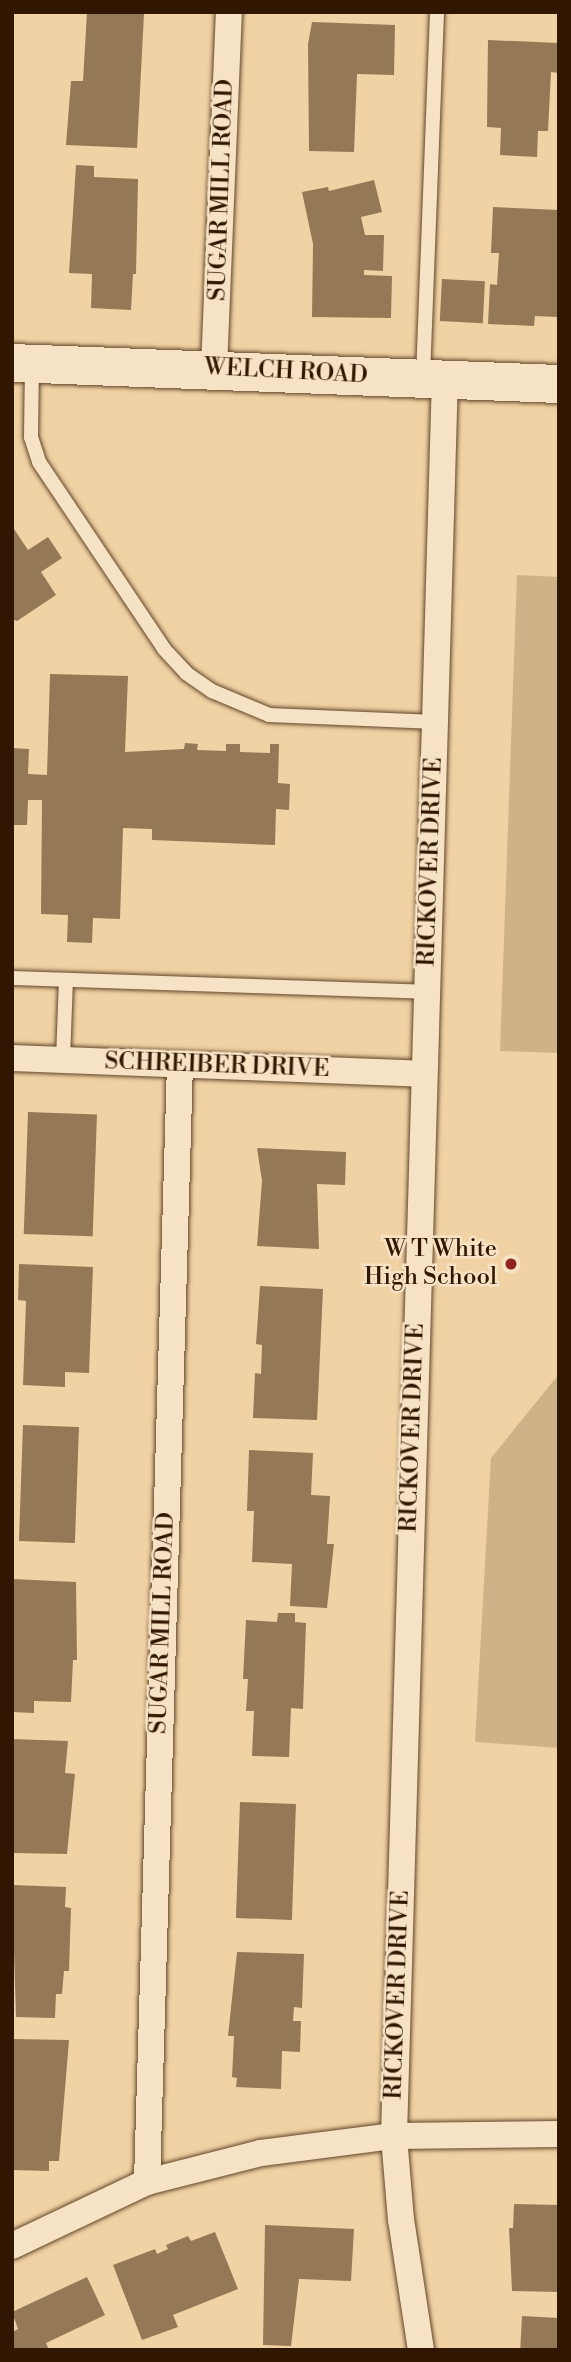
<!DOCTYPE html>
<style>
body{margin:0}
#map{position:relative;width:571px;height:2362px;overflow:hidden;background:#f1d2a4;font-family:"Libre Bodoni",serif}
div>[style]{position:absolute}
[style*='--x']{left:calc(var(--x)*1px);top:calc(var(--y)*1px);width:calc(var(--w)*1px);rotate:calc(var(--a)*1deg)}
.green>*{inset:0;background:#d0b288}
.building>*{inset:0;background:#957856;transform-origin:0 0}
.roads{filter:drop-shadow(0 0 2px #61462a) drop-shadow(0 0 2px #61462a)}
.lane>*{height:14px;margin:-7px;padding:0 7px;transform-origin:7px;border-radius:7px;background:#f6e2c4}
.street>*{height:26px;margin:-13px;padding:0 13px;transform-origin:13px;border-radius:13px;background:#f6e2c4}
.secondary>*{height:38px;margin:-19px;padding:0 19px;transform-origin:19px;border-radius:19px;background:#f6e2c4}
.dots>*{width:19px;height:19px;translate:-50% -50%;box-sizing:border-box;border:4px solid #f6e2c4;border-radius:50%}
span{translate:-50% -50%;white-space:nowrap;text-align:center;line-height:1.15;-webkit-text-stroke:5px #f6e2c4;paint-order:stroke}
.street-label{font-size:24px;color:#311701}
.poi-label{font-size:24px;color:#311701}
.right{translate:-100% -50%;text-align:right}
.frame{position:absolute;inset:0;border:14px solid #311701;pointer-events:none}
</style>
<div id="map">
<div class="green">
<div style="clip-path:polygon(517px 575px,559px 577px,559px 1053px,500px 1051px)"></div>
<div style="clip-path:polygon(559px 1374px,559px 1748px,475px 1742px,491px 1458px)"></div>
</div>
<div class="building">
<div style="clip-path:polygon(87px 12px,144px 14px,137px 148px,66px 145px,71px 81px,83px 81px)"></div>
<div style="clip-path:polygon(312px 22px,395px 25px,394px 75px,357px 74px,354px 152px,309px 151px,308px 44px)"></div>
<div style="clip-path:polygon(488px 40px,559px 43px,559px 73px,551px 72px,548px 131px,538px 131px,537px 157px,500px 155px,501px 128px,487px 127px)"></div>
<div style="clip-path:polygon(76px 165px,94px 166px,94px 177px,138px 179px,136px 274px,133px 274px,131px 310px,91px 308px,92px 274px,69px 273px)"></div>
<div style="clip-path:polygon(374px 180px,382px 212px,361px 217px,365px 235px,384px 235px,383px 271px,364px 270px,364px 275px,392px 276px,391px 318px,312px 317px,313px 244px,302px 192px,328px 187px,329px 191px)"></div>
<div style="clip-path:polygon(493px 207px,559px 210px,557px 317px,535px 316px,534px 326px,488px 324px,490px 284px,497px 285px,499px 253px,491px 253px)"></div>
<div style="left:442px;top:279px;width:43px;height:42px;rotate:3deg"></div>
<div style="clip-path:polygon(12px 526px,28px 550px,48px 537px,62px 558px,41px 572px,56px 595px,17px 621px,12px 619px)"></div>
<div style="clip-path:polygon(50px 674px,128px 676px,125px 752px,184px 749px,185px 743px,198px 744px,197px 750px,226px 751px,226px 744px,240px 744px,240px 752px,270px 753px,270px 744px,279px 744px,278px 783px,290px 784px,289px 810px,276px 809px,275px 845px,152px 840px,152px 829px,123px 828px,120px 919px,93px 918px,92px 943px,67px 942px,68px 915px,41px 914px,42px 800px,28px 800px,27px 825px,12px 825px,12px 748px,29px 749px,28px 774px,47px 775px)"></div>
<div style="left:28px;top:1112px;width:69px;height:122px;rotate:2deg"></div>
<div style="clip-path:polygon(257px 1148px,346px 1152px,345px 1185px,317px 1184px,319px 1249px,257px 1246px,262px 1181px)"></div>
<div style="clip-path:polygon(19px 1264px,93px 1267px,89px 1373px,65px 1372px,65px 1387px,23px 1385px,26px 1301px,18px 1300px)"></div>
<div style="clip-path:polygon(260px 1286px,323px 1289px,317px 1420px,253px 1418px,255px 1373px,261px 1374px,262px 1345px,256px 1344px)"></div>
<div style="left:23px;top:1425px;width:56px;height:116px;rotate:2deg"></div>
<div style="clip-path:polygon(249px 1450px,313px 1453px,311px 1495px,330px 1496px,327px 1544px,334px 1544px,327px 1608px,290px 1606px,292px 1564px,252px 1562px,254px 1511px,247px 1511px)"></div>
<div style="clip-path:polygon(12px 1579px,76px 1582px,77px 1660px,73px 1660px,71px 1702px,34px 1701px,34px 1713px,12px 1712px)"></div>
<div style="clip-path:polygon(278px 1613px,295px 1613px,295px 1622px,306px 1623px,303px 1709px,291px 1708px,289px 1757px,252px 1756px,254px 1711px,246px 1711px,248px 1679px,243px 1679px,246px 1620px,277px 1622px)"></div>
<div style="clip-path:polygon(12px 1739px,68px 1741px,65px 1773px,75px 1774px,67px 1854px,12px 1853px)"></div>
<div style="left:240px;top:1802px;width:56px;height:116px;rotate:2deg"></div>
<div style="clip-path:polygon(12px 1885px,66px 1887px,65px 1907px,71px 1908px,69px 1971px,64px 1971px,62px 1994px,56px 1994px,55px 2018px,16px 2017px)"></div>
<div style="clip-path:polygon(237px 1952px,304px 1954px,302px 2008px,294px 2007px,293px 2021px,301px 2021px,300px 2052px,282px 2051px,281px 2089px,236px 2087px,237px 2078px,232px 2077px,234px 2036px,228px 2036px)"></div>
<div style="clip-path:polygon(12px 2039px,69px 2040px,59px 2161px,49px 2161px,49px 2171px,12px 2170px)"></div>
<div style="clip-path:polygon(514px 2204px,559px 2205px,559px 2292px,512px 2291px,509px 2228px,513px 2228px)"></div>
<div style="clip-path:polygon(265px 2225px,354px 2229px,351px 2281px,299px 2279px,291px 2346px,263px 2345px)"></div>
<div style="clip-path:polygon(215px 2232px,238px 2289px,173px 2315px,178px 2327px,142px 2340px,113px 2265px,155px 2249px,157px 2254px,168px 2249px,166px 2245px,188px 2236px,191px 2241px)"></div>
<div style="clip-path:polygon(87px 2277px,105px 2315px,46px 2343px,49px 2350px,12px 2350px,12px 2332px,18px 2329px,12px 2312px)"></div>
<div style="left:522px;top:2316px;width:37px;height:34px;rotate:3deg"></div>
</div>
<div class="roads">
<div class="lane">
<div style="--x:32;--y:364;--w:73;--a:90.8"></div>
<div style="--x:31;--y:437;--w:26;--a:72"></div>
<div style="--x:39;--y:462;--w:225;--a:56.2"></div>
<div style="--x:164;--y:649;--w:33;--a:47"></div>
<div style="--x:186;--y:673;--w:32;--a:35"></div>
<div style="--x:212;--y:691;--w:62;--a:22.8"></div>
<div style="--x:269;--y:715;--w:167;--a:2.4"></div>
<div style="--x:423;--y:377;--w:365;--a:-87.8"></div>
<div style="--x:12;--y:978;--w:414;--a:1.9"></div>
<div style="--x:63;--y:1060;--w:80;--a:-87.9"></div>
</div>
<div class="street">
<div style="--x:214;--y:368;--w:356;--a:-87.6"></div>
<div style="--x:12;--y:1058;--w:410;--a:2.2"></div>
<div style="--x:147;--y:2182;--w:1117;--a:-88.31"></div>
<div style="--x:12;--y:2246;--w:149;--a:-25.4"></div>
<div style="--x:147;--y:2182;--w:118;--a:-14.3"></div>
<div style="--x:261;--y:2153;--w:134;--a:-7.3"></div>
<div style="--x:394;--y:2136;--w:165;--a:-0.7"></div>
<div style="--x:421;--y:2350;--w:132;--a:-98.7"></div>
<div style="--x:401;--y:2220;--w:84;--a:-94.8"></div>
<div style="--x:394;--y:2136;--w:1758;--a:-88.34"></div>
</div>
<div class="secondary">
<div style="--x:12;--y:363;--w:547;--a:2.2"></div>
</div>
</div>
<div class="dots">
<div style="left:511px;top:1264px;background:#8f2418"></div>
</div>
<div class="street-label">
<span style="left:222px;top:190px;rotate:-88deg">SUGAR MILL ROAD</span>
<span style="left:286px;top:372px;rotate:3deg">WELCH ROAD</span>
<span style="left:431px;top:862px;rotate:-88deg">RICKOVER DRIVE</span>
<span style="left:217px;top:1066px;rotate:2deg">SCHREIBER DRIVE</span>
<span style="left:413px;top:1428px;rotate:-88deg">RICKOVER DRIVE</span>
<span style="left:163px;top:1623px;rotate:-88deg">SUGAR MILL ROAD</span>
<span style="left:398px;top:1995px;rotate:-88deg">RICKOVER DRIVE</span>
</div>
<div class="poi-label">
<span class="right" style="left:497px;top:1264px">W T White<br>High School</span>
</div>
<div class="frame"></div>
</div>
